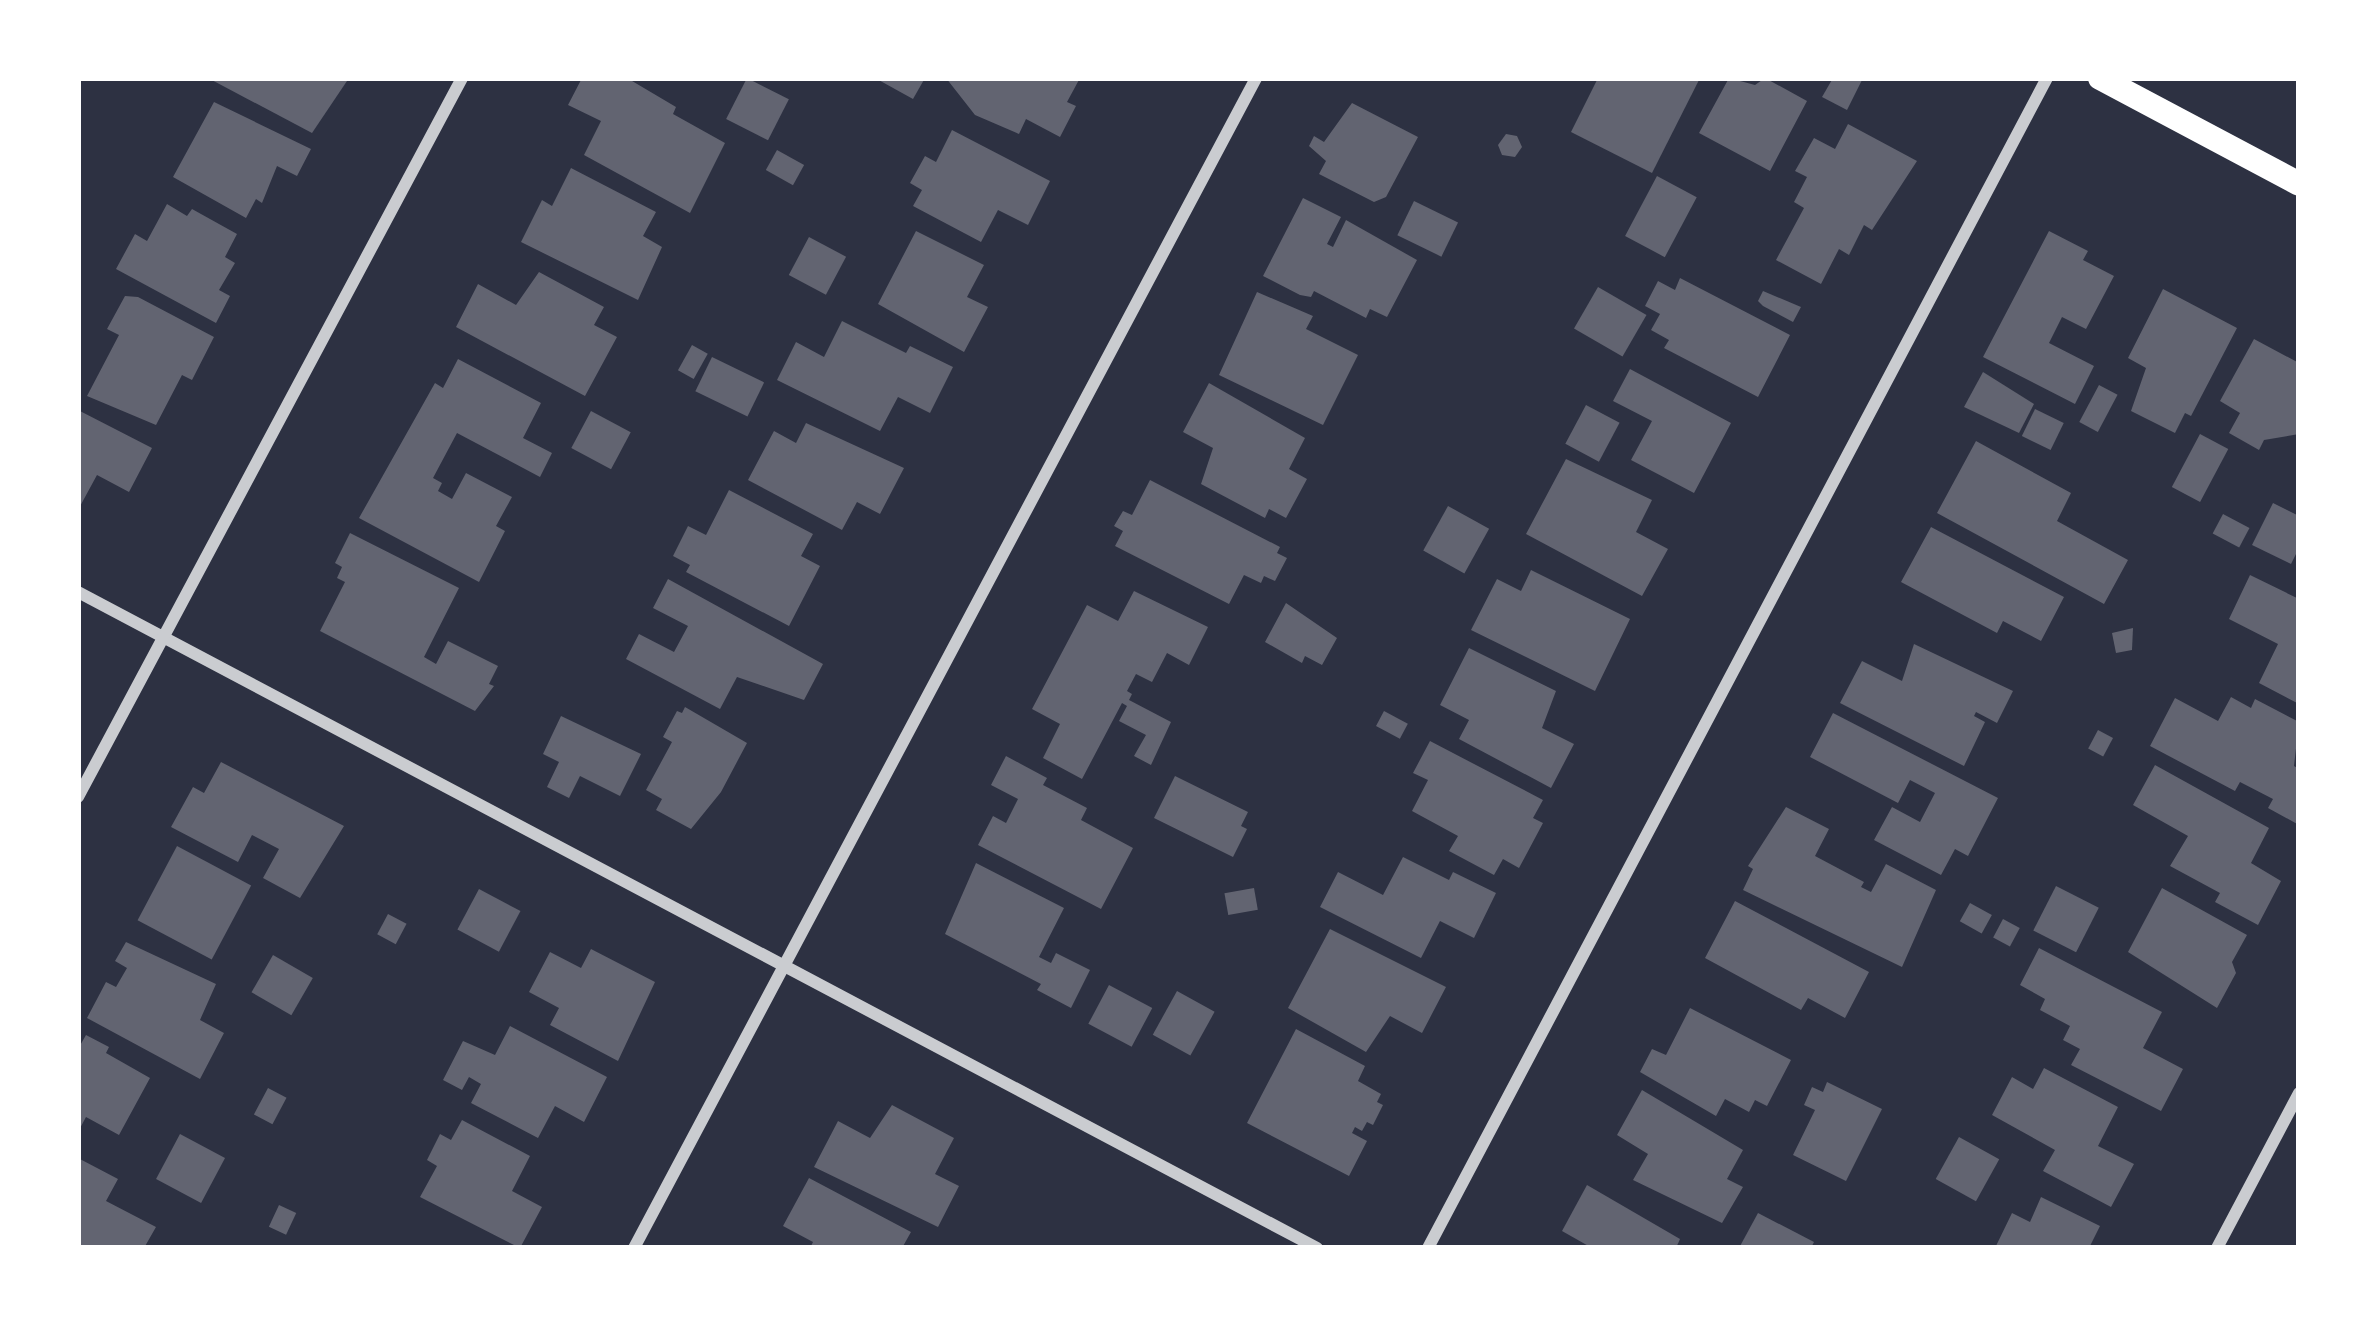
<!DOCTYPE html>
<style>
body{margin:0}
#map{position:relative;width:2377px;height:1326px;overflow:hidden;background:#2d3142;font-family:Mulish,sans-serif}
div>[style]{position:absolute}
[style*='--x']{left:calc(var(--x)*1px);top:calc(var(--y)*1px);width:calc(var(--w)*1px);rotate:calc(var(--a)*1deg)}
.building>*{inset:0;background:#626471;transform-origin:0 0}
.minor>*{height:12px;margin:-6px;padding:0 6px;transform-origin:6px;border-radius:6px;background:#caccd0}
.secondary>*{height:24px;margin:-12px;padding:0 12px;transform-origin:12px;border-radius:12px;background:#fff}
span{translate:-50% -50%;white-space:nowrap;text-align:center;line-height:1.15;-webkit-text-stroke:12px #fff;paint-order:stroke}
.frame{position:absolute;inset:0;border:81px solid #fff;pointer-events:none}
</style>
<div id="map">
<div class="building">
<div style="clip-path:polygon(208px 78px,349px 78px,312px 133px)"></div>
<div style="clip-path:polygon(582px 78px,627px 78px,676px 107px,673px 114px,725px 143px,690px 213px,584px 155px,601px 121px,568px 105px)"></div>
<div style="left:747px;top:78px;width:47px;height:46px;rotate:27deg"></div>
<div style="clip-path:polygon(875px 78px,925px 78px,913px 99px)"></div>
<div style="clip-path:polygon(946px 78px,1080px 78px,1067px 102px,1076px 106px,1060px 137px,1026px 119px,1019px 134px,975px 115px)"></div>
<div style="clip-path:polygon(1598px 78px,1700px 78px,1652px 173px,1571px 132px)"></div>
<div style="clip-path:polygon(1729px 78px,1755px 85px,1765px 78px,1807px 101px,1770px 171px,1699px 133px)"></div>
<div style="clip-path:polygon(1833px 78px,1862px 80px,1847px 110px,1822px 97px)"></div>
<div style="clip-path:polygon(214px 102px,311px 149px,297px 176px,277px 166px,262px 203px,256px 199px,246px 218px,173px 177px)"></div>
<div style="clip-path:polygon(1352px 103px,1418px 137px,1386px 197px,1374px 202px,1319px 174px,1326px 161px,1309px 146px,1314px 136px,1324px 142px)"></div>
<div style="clip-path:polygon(1848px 124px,1917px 161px,1872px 230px,1864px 225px,1849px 255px,1839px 249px,1821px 284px,1776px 260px,1804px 208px,1794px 202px,1807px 177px,1795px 171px,1814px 138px,1835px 149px)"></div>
<div style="clip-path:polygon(952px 130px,1050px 181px,1028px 225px,998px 210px,981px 242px,913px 206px,922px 190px,910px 183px,925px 156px,936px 162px)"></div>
<div style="clip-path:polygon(1506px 134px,1517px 136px,1522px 147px,1515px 157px,1502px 155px,1498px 145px)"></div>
<div style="left:777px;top:150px;width:31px;height:23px;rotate:29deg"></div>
<div style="clip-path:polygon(571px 168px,656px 212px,643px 236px,662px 247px,638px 300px,521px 242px,542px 200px,552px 206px)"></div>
<div style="left:1657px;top:176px;width:45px;height:68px;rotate:28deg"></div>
<div style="clip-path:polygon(1303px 198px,1341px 217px,1327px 244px,1333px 247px,1346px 220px,1417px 260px,1387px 317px,1370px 309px,1366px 318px,1314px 291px,1311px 297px,1300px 295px,1263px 276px)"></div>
<div style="left:1414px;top:201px;width:49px;height:38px;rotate:26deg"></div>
<div style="clip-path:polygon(167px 204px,187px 216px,192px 209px,237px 234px,225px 257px,235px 263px,219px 290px,230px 296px,216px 323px,116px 269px,135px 234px,147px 241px)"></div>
<div style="clip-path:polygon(916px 231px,984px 265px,967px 297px,988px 307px,964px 352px,878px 304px)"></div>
<div style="clip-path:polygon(2049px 231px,2088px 251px,2083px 260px,2114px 276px,2086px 329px,2062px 317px,2049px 343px,2094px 366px,2075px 404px,1983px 357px)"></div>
<div style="left:809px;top:237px;width:42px;height:43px;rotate:28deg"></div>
<div style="clip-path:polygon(539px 272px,604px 307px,594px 325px,617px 337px,585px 396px,456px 327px,478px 284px,516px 305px)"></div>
<div style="clip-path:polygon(1680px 278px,1790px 335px,1758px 397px,1664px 348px,1669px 340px,1651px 330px,1660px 314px,1645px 306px,1658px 281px,1675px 290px)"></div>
<div style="left:1598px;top:287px;width:56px;height:48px;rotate:30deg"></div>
<div style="clip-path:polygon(2163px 289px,2237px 328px,2191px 416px,2185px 413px,2175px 433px,2131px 411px,2146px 368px,2128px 358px)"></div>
<div style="clip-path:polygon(1763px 291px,1801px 307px,1793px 322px,1763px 306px,1758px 301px)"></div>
<div style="clip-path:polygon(1257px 292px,1313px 316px,1306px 329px,1358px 355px,1323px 425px,1219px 375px)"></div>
<div style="clip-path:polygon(125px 296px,138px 297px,214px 337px,192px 380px,182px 375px,156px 425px,87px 396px,119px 335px,107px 329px)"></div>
<div style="clip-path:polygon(842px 321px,906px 353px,910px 346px,953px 367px,930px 413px,898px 397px,880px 431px,777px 380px,796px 342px,824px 357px)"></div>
<div style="clip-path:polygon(2254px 339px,2299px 363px,2299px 434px,2264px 440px,2259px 450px,2229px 433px,2240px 413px,2220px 401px)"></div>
<div style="left:692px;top:345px;width:18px;height:29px;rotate:29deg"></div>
<div style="left:712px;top:357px;width:58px;height:38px;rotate:26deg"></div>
<div style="clip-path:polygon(458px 359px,541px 403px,523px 438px,552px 453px,540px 477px,457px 433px,433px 478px,442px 483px,438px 491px,452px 499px,466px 473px,512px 497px,496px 526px,505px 531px,479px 582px,359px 518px,435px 383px,443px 388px)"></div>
<div style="clip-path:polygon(1630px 369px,1731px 423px,1694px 493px,1631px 460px,1652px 421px,1613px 401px)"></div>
<div style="clip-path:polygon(1983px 372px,2034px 404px,2019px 433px,1964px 407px)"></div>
<div style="clip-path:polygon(1209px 383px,1305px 438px,1289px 469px,1307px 479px,1286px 518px,1269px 509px,1265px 518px,1201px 484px,1213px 448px,1183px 432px)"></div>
<div style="left:2099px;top:385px;width:21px;height:42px;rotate:28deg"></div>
<div style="left:1586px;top:405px;width:38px;height:44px;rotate:28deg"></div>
<div style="left:2035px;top:409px;width:32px;height:30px;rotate:26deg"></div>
<div style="clip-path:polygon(78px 410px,152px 448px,129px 492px,97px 475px,78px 510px)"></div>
<div style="left:591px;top:411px;width:45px;height:42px;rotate:28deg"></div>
<div style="clip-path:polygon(806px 423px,904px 468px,880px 514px,857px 502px,842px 530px,748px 480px,774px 431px,796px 443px)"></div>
<div style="left:2200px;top:434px;width:32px;height:60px;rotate:28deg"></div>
<div style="clip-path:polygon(1976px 441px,2071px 493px,2057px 521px,2128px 560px,2104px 604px,1937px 513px)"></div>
<div style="clip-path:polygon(1566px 459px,1652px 500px,1636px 532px,1668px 549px,1642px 596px,1526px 534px)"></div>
<div style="clip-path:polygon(1150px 480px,1280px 547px,1277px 553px,1287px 558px,1275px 581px,1264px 576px,1261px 583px,1244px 575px,1229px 604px,1115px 546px,1123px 531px,1114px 526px,1123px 511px,1132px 515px)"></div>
<div style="clip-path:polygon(729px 490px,813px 534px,801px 556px,820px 566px,789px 626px,686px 572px,690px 565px,673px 556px,688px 526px,706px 535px)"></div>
<div style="clip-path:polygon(2273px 503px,2299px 516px,2299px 548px,2291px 564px,2252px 545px)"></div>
<div style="left:1448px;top:506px;width:47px;height:51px;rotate:29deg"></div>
<div style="left:2223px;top:514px;width:30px;height:22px;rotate:28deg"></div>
<div style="clip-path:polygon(1931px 527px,2064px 597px,2041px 641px,2003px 621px,1997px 633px,1901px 582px)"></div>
<div style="clip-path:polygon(350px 533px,459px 588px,424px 657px,436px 664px,448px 641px,498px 666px,489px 684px,494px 686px,475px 711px,320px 631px,345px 582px,337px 578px,342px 567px,335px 563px)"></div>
<div style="clip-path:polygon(1531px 570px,1630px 619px,1595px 691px,1471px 630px,1497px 579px,1521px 591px)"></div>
<div style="clip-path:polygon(2250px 575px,2299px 599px,2299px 704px,2259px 683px,2278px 644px,2229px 619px)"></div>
<div style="clip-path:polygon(668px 579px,823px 664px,804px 700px,737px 677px,720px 709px,626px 659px,639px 634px,674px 652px,688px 626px,653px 608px)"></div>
<div style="clip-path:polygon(1134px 591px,1208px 627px,1189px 665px,1167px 653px,1152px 682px,1136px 674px,1127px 691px,1132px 694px,1129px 700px,1171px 722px,1151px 765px,1134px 756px,1146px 735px,1119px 721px,1127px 706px,1122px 703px,1082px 779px,1043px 758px,1060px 724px,1032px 709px,1087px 605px,1118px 621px)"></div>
<div style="clip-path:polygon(1286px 603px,1337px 638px,1322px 665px,1305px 656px,1302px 663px,1265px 642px)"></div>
<div style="clip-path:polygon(2133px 628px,2132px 650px,2116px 653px,2112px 633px)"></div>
<div style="clip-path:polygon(1914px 644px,2013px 691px,1997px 723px,1976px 712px,1974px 716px,1985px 722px,1964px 766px,1840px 703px,1862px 661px,1902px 681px)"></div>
<div style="clip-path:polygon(1469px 648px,1556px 691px,1542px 728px,1574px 744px,1551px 788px,1459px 739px,1469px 720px,1440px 705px)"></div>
<div style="clip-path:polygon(2231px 697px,2251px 708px,2255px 699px,2299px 722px,2294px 766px,2299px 769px,2299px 825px,2268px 808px,2273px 799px,2240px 782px,2235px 791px,2150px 746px,2175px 698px,2218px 721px)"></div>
<div style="clip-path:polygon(685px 707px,747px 743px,721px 792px,691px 829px,656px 810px,662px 799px,646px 790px,672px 742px,663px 737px,677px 711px,682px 713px)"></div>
<div style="left:1384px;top:711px;width:27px;height:17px;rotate:28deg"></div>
<div style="clip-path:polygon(1833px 713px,1998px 798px,1968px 856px,1955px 849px,1941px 875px,1874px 840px,1892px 807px,1920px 822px,1935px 793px,1910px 780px,1898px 803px,1810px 757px)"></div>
<div style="clip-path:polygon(561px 716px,641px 754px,620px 796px,580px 776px,569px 798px,547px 787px,559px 762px,543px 754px)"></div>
<div style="left:2098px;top:730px;width:17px;height:21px;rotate:28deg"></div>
<div style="clip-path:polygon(1430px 741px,1543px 800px,1533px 818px,1543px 823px,1519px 868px,1503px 859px,1494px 875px,1449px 851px,1458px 836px,1412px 811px,1428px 780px,1413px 773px)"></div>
<div style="clip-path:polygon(1006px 756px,1047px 778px,1043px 785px,1087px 808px,1081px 820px,1133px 848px,1101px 909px,978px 845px,993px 816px,1006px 823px,1018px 799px,991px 785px)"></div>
<div style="clip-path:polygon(221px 762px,344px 826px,300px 898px,263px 878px,279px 849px,252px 835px,238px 862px,171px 827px,193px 787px,204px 793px)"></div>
<div style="clip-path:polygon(2155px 765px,2269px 828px,2251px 863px,2281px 881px,2258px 925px,2215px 902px,2220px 893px,2170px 866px,2188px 836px,2133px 805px)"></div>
<div style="clip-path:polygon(1175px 776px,1248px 812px,1241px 826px,1247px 829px,1233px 857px,1154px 818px)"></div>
<div style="clip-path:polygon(1786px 807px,1829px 829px,1815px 856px,1864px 882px,1861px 887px,1871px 892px,1886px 864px,1936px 890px,1902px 967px,1743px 890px,1753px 869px,1748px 866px)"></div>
<div style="left:177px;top:846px;width:84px;height:84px;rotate:28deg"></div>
<div style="clip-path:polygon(1403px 857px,1449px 880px,1453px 872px,1496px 893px,1474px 938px,1440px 921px,1421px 958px,1320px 907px,1338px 872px,1383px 895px)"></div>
<div style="clip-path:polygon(976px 863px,1064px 908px,1039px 957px,1051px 963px,1056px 953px,1090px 970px,1071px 1008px,1037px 990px,1041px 984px,945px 934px)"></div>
<div style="left:2056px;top:886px;width:48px;height:50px;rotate:27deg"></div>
<div style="left:1254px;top:888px;width:22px;height:30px;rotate:80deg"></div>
<div style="clip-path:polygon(2162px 888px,2247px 935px,2232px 962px,2236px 973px,2217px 1008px,2128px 952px)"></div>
<div style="left:479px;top:889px;width:47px;height:46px;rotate:28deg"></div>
<div style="clip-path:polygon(1735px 901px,1869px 972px,1845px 1018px,1808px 998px,1801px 1010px,1705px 958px)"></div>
<div style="left:1970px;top:903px;width:25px;height:21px;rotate:29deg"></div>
<div style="left:388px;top:914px;width:21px;height:23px;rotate:28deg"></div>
<div style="left:2003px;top:919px;width:19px;height:21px;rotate:28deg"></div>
<div style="clip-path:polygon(1330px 929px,1446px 987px,1422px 1033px,1390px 1016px,1366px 1052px,1288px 1008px)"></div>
<div style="clip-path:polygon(126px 942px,216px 984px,200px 1020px,224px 1033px,200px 1079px,87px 1018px,106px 982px,116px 987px,127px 968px,115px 961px)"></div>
<div style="clip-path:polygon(2039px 948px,2162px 1012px,2143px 1048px,2183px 1069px,2161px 1111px,2071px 1065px,2080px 1049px,2063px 1040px,2070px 1026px,2040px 1010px,2045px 999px,2020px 985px)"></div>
<div style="clip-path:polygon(591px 949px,655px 982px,618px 1061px,550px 1025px,559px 1008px,529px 992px,550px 952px,581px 968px)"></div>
<div style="left:273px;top:955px;width:46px;height:43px;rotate:30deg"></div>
<div style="left:1109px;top:985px;width:49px;height:44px;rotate:28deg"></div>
<div style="left:1177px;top:991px;width:43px;height:50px;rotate:29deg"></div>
<div style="clip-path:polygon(1690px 1008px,1791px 1060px,1767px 1106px,1755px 1100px,1749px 1112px,1725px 1099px,1716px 1116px,1640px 1072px,1652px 1049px,1666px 1055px)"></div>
<div style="clip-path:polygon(510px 1026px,607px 1077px,584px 1122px,555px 1106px,538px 1138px,471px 1103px,481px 1084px,469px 1077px,462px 1090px,443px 1080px,463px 1041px,495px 1055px)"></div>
<div style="clip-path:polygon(1296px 1029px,1365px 1066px,1358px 1081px,1381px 1094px,1377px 1102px,1383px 1105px,1373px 1125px,1367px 1122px,1362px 1131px,1355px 1127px,1352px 1133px,1367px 1141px,1349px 1176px,1247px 1123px)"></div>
<div style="clip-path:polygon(86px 1035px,109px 1047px,106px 1053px,150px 1078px,119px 1135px,86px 1117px,78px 1132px,78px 1049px)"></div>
<div style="clip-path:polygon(2044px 1068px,2118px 1107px,2098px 1146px,2134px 1164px,2111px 1207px,2043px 1171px,2055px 1150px,1992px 1115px,2012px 1077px,2033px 1089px)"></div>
<div style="clip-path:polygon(1827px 1082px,1882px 1109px,1846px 1181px,1793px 1155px,1815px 1110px,1804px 1105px,1812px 1087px,1823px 1092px)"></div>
<div style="left:268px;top:1088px;width:21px;height:30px;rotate:28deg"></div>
<div style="clip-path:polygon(1642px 1090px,1743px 1150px,1727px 1179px,1743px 1187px,1722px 1223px,1633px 1180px,1648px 1154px,1617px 1135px)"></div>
<div style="clip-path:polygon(892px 1105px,954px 1138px,935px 1174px,959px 1186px,938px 1227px,814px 1167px,838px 1121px,870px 1138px)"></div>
<div style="clip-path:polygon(462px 1120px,530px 1156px,512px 1191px,542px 1207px,520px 1248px,420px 1197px,437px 1166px,427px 1160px,440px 1134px,451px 1140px)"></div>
<div style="left:180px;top:1134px;width:51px;height:51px;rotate:28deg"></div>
<div style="left:1959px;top:1137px;width:46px;height:48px;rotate:29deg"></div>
<div style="clip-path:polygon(78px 1158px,118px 1179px,106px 1201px,156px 1227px,144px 1248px,78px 1248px)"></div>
<div style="clip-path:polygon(809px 1178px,911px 1232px,902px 1248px,810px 1248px,813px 1242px,783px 1226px)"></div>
<div style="clip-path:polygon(1587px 1185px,1680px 1239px,1676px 1248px,1592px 1248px,1562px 1231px)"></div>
<div style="clip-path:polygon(2041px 1197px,2100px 1226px,2089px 1248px,1995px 1248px,2012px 1213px,2030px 1222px)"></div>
<div style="left:279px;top:1205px;width:19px;height:24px;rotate:25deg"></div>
<div style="clip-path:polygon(1758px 1213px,1814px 1242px,1811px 1248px,1739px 1248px)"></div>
</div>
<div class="minor">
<div style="--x:78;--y:592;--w:1402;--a:27.9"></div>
<div style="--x:78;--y:797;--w:815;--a:-61.89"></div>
<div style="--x:634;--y:1248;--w:1325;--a:-62"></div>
<div style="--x:1428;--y:1248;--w:1324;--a:-62.12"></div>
<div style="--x:2217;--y:1248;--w:175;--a:-62.1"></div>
</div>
<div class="secondary">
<div style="--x:2100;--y:78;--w:225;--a:28"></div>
</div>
<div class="frame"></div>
</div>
